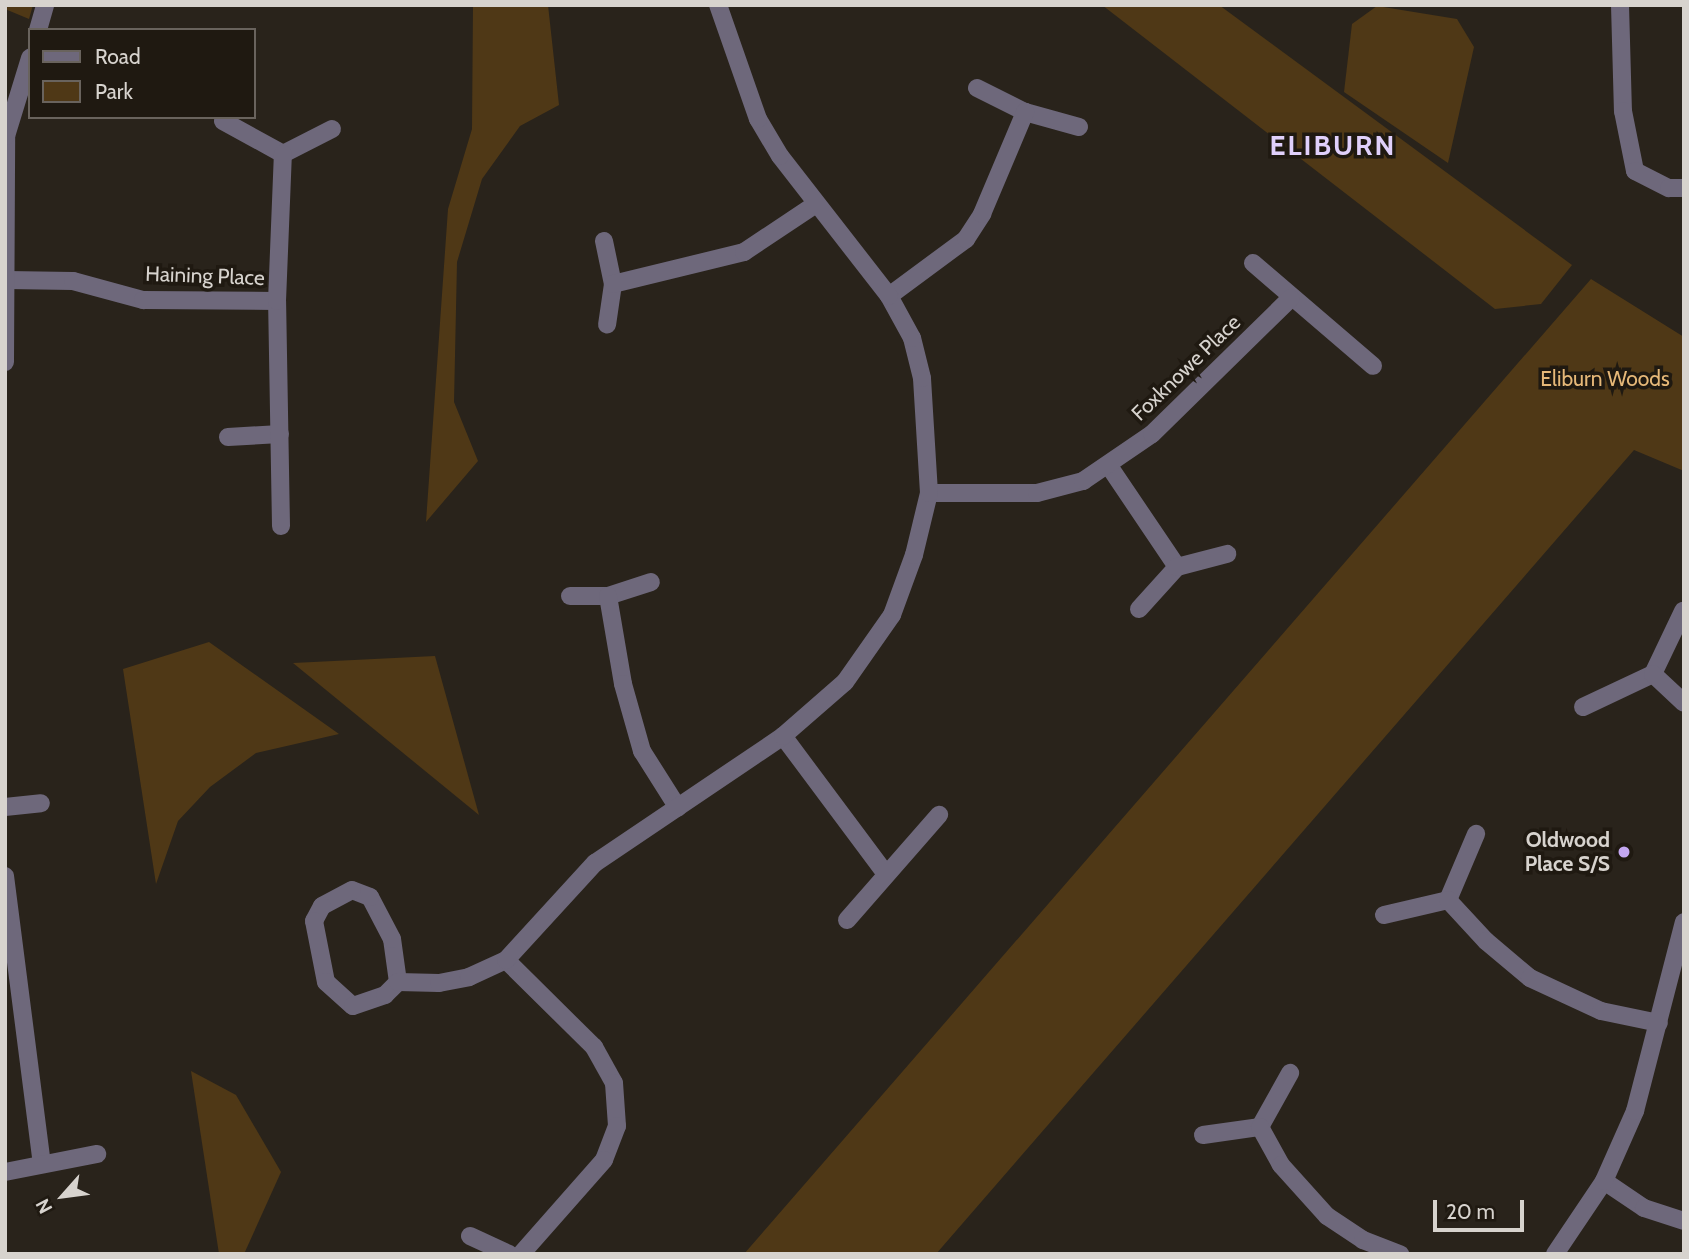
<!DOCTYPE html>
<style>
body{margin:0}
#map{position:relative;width:1689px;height:1259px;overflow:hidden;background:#29231b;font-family:Cabin,sans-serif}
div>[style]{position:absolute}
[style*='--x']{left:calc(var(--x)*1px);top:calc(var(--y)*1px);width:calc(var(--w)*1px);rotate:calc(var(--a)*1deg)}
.green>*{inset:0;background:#4f3816}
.minor>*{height:18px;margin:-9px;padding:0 9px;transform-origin:9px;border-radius:9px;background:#6e687b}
.dots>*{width:19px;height:19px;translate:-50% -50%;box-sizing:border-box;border:4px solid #1f1911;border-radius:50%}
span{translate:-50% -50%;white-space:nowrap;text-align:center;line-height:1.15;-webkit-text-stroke:7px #1f1911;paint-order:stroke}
.street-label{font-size:21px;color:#d7d3ce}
.park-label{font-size:21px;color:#e6b878}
.poi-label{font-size:21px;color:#d7d3ce;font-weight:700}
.right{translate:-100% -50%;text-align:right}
.district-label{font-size:28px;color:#e0d0fb;font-weight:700;letter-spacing:2px}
.frame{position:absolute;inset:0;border:7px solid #d7d3ce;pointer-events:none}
.legend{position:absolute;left:28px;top:28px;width:228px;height:91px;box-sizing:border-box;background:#1f1911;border:2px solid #69635d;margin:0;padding:9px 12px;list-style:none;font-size:21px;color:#d7d3ce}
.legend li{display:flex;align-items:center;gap:14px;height:35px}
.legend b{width:35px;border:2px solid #69635d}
.north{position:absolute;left:28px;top:1161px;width:70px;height:70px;-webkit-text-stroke:5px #1f1911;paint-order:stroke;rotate:242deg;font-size:19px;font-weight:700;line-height:28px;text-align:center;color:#d7d3ce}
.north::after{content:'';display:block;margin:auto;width:24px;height:32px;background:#d7d3ce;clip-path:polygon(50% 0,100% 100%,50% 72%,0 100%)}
.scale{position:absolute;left:1433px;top:1200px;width:91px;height:32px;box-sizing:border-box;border:4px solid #d7d3ce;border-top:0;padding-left:9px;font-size:21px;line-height:24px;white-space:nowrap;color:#d7d3ce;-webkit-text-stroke:5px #1f1911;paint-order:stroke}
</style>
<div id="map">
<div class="green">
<div style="clip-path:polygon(5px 5px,33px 5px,29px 19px,5px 9px)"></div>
<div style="clip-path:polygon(473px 5px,548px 5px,559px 105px,520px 126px,482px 179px,457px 262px,454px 402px,478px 461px,426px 522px,448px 209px,472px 129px)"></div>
<div style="clip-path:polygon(1102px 5px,1219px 5px,1572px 265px,1541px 304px,1495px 309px)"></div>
<div style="clip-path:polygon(1377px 6px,1457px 19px,1474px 47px,1448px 163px,1344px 92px,1352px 24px)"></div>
<div style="clip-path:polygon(1591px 279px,1684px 337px,1684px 471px,1634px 450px,936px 1254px,744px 1254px)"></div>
<div style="clip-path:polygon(209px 642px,339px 734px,256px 753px,210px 787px,178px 821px,156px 884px,123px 669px)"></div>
<div style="clip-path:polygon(435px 656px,479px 815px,293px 663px)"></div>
<div style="clip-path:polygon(191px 1071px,236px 1095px,281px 1172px,244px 1254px,219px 1254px)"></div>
</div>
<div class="minor">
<div style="--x:1620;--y:5;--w:106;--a:88.4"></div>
<div style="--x:1623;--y:111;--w:61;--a:78.7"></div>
<div style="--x:1635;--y:171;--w:38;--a:27"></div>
<div style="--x:1669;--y:188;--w:15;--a:0"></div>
<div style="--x:38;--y:30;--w:26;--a:-74"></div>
<div style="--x:977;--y:88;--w:54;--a:26.6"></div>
<div style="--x:1025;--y:112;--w:56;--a:15.5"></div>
<div style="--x:223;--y:121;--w:68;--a:28.8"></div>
<div style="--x:283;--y:154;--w:55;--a:-27"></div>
<div style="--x:604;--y:241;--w:44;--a:78.2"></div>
<div style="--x:613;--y:284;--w:41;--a:98.3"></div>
<div style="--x:1253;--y:263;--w:158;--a:40.6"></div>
<div style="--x:7;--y:280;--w:66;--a:0.9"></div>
<div style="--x:73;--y:281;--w:73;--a:15.2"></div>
<div style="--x:143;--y:300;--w:134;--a:0.4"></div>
<div style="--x:613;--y:284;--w:135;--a:-13.7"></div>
<div style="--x:744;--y:252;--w:87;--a:-33.7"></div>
<div style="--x:889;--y:296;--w:96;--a:-36.5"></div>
<div style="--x:966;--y:239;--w:30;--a:-57"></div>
<div style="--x:982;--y:214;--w:111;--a:-67.1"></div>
<div style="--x:5;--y:362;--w:226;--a:-89.7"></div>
<div style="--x:6;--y:136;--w:82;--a:-72.9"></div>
<div style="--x:228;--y:437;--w:52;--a:-3.3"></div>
<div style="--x:1109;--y:466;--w:122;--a:56"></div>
<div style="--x:929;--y:493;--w:108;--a:0"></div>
<div style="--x:1037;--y:493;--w:48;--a:-14.6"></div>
<div style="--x:1083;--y:481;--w:83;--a:-34.3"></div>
<div style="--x:1152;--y:434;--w:194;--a:-44.4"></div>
<div style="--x:281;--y:526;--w:225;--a:-91"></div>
<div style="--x:277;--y:301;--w:147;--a:-87.7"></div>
<div style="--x:570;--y:596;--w:38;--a:0"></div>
<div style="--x:608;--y:596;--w:45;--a:-18"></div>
<div style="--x:608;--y:596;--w:89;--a:80.3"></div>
<div style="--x:623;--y:684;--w:70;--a:74.2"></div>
<div style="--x:642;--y:751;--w:67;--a:57.7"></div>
<div style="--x:1139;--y:609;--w:57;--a:-47.9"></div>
<div style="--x:1177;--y:567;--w:52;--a:-14.6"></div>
<div style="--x:1653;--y:674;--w:70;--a:-64.5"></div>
<div style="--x:1583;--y:707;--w:77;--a:-25.2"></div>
<div style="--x:1653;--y:674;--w:42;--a:43.1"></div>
<div style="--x:783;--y:736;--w:172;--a:53.3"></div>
<div style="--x:5;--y:807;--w:36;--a:-6"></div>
<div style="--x:5;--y:876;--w:290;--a:82.7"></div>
<div style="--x:1448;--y:900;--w:72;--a:-67"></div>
<div style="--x:1384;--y:915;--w:66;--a:-13.2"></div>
<div style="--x:1448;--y:900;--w:56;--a:47.2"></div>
<div style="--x:1486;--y:941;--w:57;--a:40.1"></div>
<div style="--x:1530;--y:978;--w:78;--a:24.9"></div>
<div style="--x:1601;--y:1011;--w:59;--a:11.7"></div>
<div style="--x:847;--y:920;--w:140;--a:-48.8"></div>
<div style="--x:506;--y:960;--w:124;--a:44.7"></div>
<div style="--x:594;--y:1047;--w:41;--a:60.9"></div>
<div style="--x:614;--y:1083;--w:43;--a:86"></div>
<div style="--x:617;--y:1126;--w:36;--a:111"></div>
<div style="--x:604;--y:1160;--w:125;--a:131.4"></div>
<div style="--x:398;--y:982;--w:43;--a:-97.9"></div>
<div style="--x:392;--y:939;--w:47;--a:-117.6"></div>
<div style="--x:370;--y:897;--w:19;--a:-159"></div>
<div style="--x:352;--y:890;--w:34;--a:152"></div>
<div style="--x:322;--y:906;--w:17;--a:118"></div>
<div style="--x:314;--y:921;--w:62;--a:78.9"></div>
<div style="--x:326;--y:982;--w:36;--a:42"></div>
<div style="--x:353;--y:1006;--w:34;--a:-19"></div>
<div style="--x:385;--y:995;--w:18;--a:-45"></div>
<div style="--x:398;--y:982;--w:41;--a:1.4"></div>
<div style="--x:439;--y:983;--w:31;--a:-11"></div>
<div style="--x:469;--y:977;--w:41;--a:-24.7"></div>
<div style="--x:506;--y:960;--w:132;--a:-47.5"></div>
<div style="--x:595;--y:863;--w:227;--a:-34"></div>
<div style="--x:783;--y:736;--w:82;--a:-41.1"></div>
<div style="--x:845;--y:682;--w:82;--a:-55"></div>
<div style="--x:892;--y:615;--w:64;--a:-69.9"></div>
<div style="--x:914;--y:555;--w:64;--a:-76.4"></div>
<div style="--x:929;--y:493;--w:115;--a:-93.5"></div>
<div style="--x:922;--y:378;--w:41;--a:-104"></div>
<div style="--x:912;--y:338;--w:48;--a:-118.7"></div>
<div style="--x:889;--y:296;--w:177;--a:-127.9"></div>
<div style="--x:780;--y:156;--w:43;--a:-120.7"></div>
<div style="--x:758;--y:119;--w:121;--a:-109.3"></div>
<div style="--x:1260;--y:1127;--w:62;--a:-60.9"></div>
<div style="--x:1203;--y:1135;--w:58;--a:-8"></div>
<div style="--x:1260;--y:1127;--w:43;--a:61.1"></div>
<div style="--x:1281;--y:1165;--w:69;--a:48"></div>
<div style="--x:1327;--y:1216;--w:43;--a:33.7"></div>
<div style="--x:1363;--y:1240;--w:40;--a:21"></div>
<div style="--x:5;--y:1172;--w:94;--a:-11.1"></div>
<div style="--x:1604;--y:1181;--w:48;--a:34"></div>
<div style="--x:1644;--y:1208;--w:42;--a:18"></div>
<div style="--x:470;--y:1236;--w:43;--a:24.8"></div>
<div style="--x:1555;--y:1254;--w:88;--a:-56.1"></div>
<div style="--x:1604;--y:1181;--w:77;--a:-66.1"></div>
<div style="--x:1635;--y:1111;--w:195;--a:-75.5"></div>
</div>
<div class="dots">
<div style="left:1624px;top:852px;background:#c4a7f1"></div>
</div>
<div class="street-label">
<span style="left:205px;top:276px;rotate:2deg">Haining Place</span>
<span style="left:1186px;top:368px;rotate:-44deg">Foxknowe Place</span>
</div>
<div class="park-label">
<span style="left:1605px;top:379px">Eliburn Woods</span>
</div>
<div class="poi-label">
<span class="right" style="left:1610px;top:852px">Oldwood<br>Place S/S</span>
</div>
<div class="district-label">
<span style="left:1333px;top:145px">ELIBURN</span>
</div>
<div class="frame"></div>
<ul class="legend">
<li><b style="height:9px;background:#6e687b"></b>Road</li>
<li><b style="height:19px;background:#4f3816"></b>Park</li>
</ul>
<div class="north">N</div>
<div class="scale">20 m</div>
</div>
